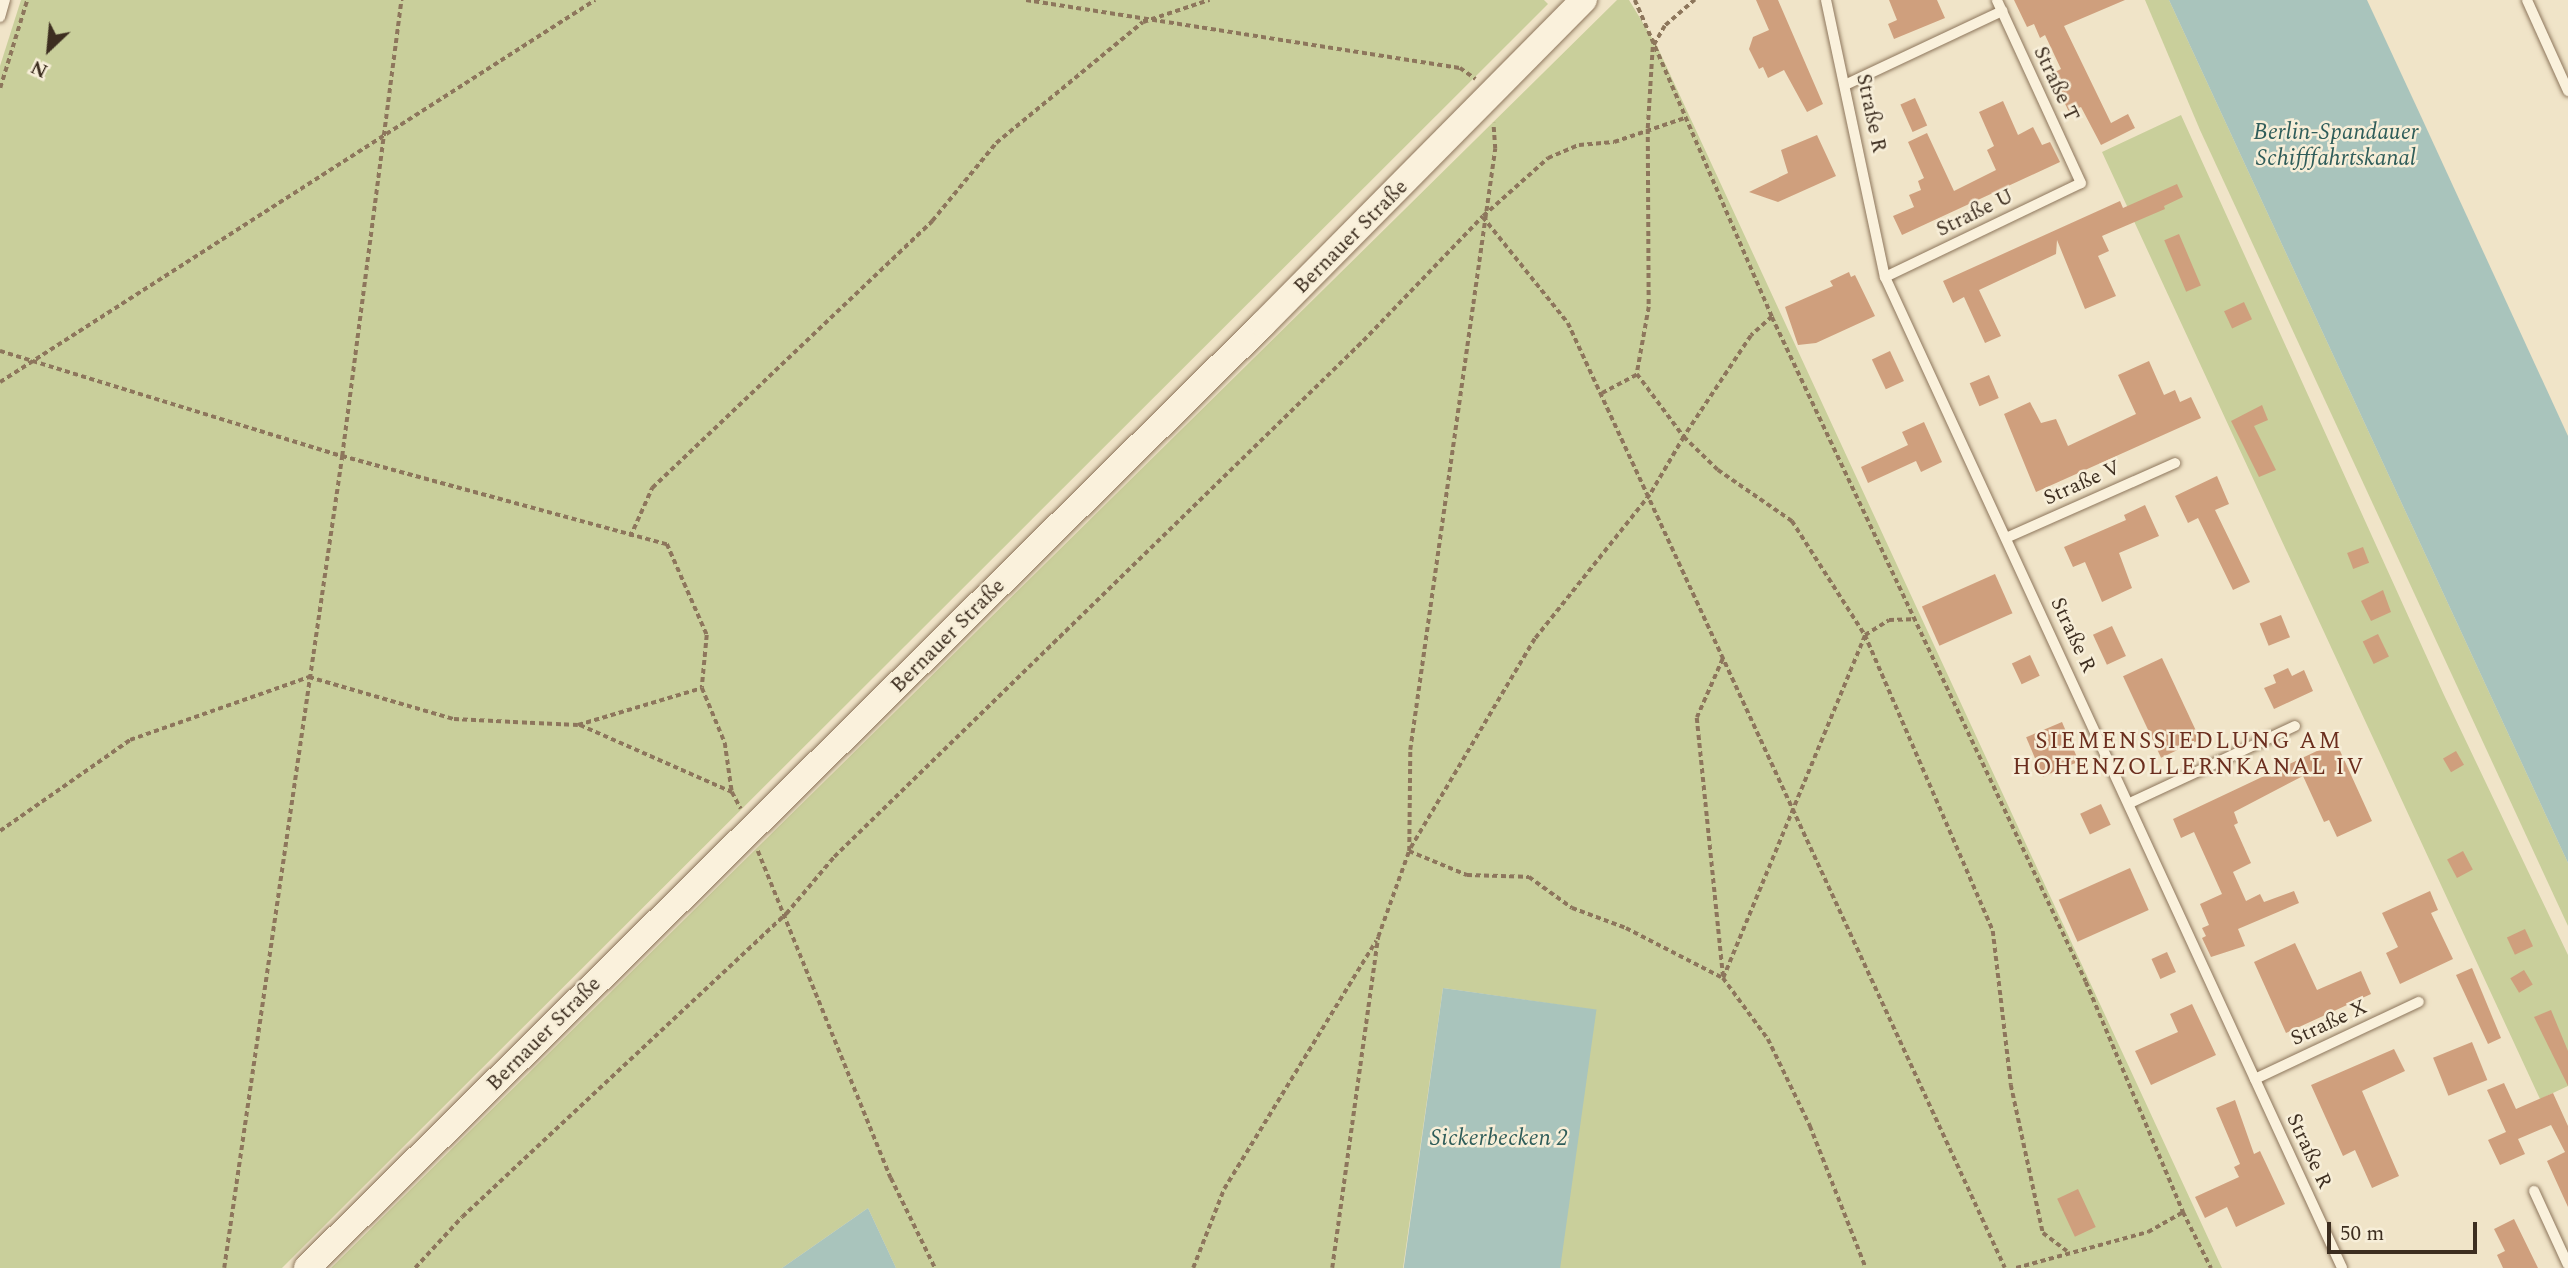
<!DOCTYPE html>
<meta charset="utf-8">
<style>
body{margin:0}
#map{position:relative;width:2568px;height:1268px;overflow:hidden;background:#f0e4c8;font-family:Spectral,serif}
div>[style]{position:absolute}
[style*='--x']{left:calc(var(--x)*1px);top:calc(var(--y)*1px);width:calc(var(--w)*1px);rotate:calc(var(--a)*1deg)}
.green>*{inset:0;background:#c9cf9b}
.water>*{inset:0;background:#a9c4bc;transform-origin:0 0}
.building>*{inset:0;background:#cf9f7d;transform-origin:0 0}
.path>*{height:3.5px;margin-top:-1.75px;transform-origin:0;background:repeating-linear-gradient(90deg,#8d765c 0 5px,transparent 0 8.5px)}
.roads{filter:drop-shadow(0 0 2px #8d765c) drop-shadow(0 0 2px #8d765c)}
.lane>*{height:10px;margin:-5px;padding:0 5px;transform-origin:5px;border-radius:5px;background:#faf1dc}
.secondary>*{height:26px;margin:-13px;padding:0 13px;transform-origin:13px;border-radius:13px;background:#faf1dc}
span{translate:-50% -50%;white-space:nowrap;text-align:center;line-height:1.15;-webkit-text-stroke:5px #f7eed8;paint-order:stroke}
.street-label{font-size:21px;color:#3d2e20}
.water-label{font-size:23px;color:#2f5d5a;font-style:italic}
.neighbourhood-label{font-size:23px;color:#6b2e1e;letter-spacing:2px}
.north{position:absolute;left:14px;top:14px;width:70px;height:70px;-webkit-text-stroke:5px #f7eed8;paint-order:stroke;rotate:206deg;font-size:19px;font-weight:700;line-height:28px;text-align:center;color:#3d2e20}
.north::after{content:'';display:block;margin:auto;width:24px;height:32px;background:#3d2e20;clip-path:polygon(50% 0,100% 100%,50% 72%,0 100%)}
.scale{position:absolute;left:2327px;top:1222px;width:150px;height:32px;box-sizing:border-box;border:4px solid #3d2e20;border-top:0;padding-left:9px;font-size:21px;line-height:24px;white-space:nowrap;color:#3d2e20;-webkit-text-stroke:5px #f7eed8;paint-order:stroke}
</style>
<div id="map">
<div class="green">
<div style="clip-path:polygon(21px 0,1544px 0,1548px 4px,282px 1268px,0 1268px,0 66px)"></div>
<div style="clip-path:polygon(1617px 0,1629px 0,1657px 46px,2222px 1268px,1559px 1268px,1595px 1010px,1443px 988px,1403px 1268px,896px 1268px,868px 1208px,782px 1268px,331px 1268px)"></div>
<div style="clip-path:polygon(2145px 0,2169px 0,2568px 863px,2568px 926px,2200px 130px)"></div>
<div style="clip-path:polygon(2181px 115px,2444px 695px,2568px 955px,2568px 1086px,2540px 1099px,2102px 152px)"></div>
</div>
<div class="water">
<div style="clip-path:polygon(2169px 0,2367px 0,2419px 112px,2568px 436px,2568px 863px)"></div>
<div style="left:1443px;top:988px;width:155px;height:283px;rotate:8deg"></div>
<div style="clip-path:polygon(868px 1208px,896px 1268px,782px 1268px)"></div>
</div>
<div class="building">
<div style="clip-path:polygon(1756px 0,1778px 0,1823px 104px,1807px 112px,1784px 70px,1768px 78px,1763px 67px,1759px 69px,1749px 49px,1753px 37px,1769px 30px)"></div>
<div style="clip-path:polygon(1889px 0,1937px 0,1945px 18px,1894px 39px,1888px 24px,1897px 20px)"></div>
<div style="clip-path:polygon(2014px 0,2125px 0,2064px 26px,2111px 123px,2128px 114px,2135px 128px,2101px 145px,2081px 107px,2069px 112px,2051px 74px,2061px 69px,2045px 35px,2040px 38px,2034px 24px,2027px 27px)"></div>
<div style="left:1915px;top:98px;width:30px;height:16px;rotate:66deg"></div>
<div style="clip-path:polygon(2003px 101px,2018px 135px,2033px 127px,2042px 145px,2050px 142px,2060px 162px,1902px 235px,1893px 216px,1914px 207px,1909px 195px,1921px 190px,1918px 181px,1924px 178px,1908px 142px,1927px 133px,1954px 191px,1996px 170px,1987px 150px,1994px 146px,1979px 112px)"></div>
<div style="clip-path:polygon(1817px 135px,1836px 176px,1778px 202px,1749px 192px,1788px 173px,1781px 150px)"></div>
<div style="clip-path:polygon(2177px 184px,2183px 197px,2164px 206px,2165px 209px,2102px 236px,2109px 251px,2098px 256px,2116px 296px,2085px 309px,2057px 240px,2056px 254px,1979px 290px,2001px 336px,1985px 343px,1964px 297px,1953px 303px,1943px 281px,2120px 201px,2123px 208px)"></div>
<div style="left:2179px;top:234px;width:56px;height:16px;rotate:67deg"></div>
<div style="clip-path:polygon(1849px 272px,1851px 277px,1855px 275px,1875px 316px,1816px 343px,1798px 345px,1785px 307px,1833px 286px,1830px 281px)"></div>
<div style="left:2244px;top:302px;width:19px;height:22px;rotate:65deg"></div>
<div style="left:1890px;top:351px;width:33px;height:20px;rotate:65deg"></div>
<div style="clip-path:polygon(2149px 361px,2164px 395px,2175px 390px,2180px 402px,2191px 397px,2201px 418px,2036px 492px,2004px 414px,2030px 402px,2041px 423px,2056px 419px,2068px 446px,2136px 414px,2118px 375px)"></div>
<div style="left:1989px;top:375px;width:25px;height:21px;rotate:67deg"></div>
<div style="clip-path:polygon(2262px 405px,2268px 420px,2254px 426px,2276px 470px,2259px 477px,2231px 421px)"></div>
<div style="clip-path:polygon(1924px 422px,1942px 462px,1921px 472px,1916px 461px,1868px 483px,1861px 467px,1908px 445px,1902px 432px)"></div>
<div style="clip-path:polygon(2217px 476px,2229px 504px,2215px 510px,2250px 582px,2233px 590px,2198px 518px,2188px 523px,2175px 496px)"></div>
<div style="clip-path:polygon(2145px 505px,2159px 536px,2119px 553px,2132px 588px,2102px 602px,2085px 562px,2073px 567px,2064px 547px,2126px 520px,2124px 515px)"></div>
<div style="left:2363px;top:547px;width:17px;height:17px;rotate:69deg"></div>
<div style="left:1995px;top:574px;width:43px;height:80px;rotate:66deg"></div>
<div style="clip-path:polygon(2383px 590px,2391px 612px,2371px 621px,2361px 601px)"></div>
<div style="left:2281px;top:615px;width:24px;height:23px;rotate:68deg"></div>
<div style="left:2112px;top:626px;width:33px;height:21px;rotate:65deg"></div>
<div style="left:2378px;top:634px;width:25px;height:17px;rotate:64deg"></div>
<div style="left:2030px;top:655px;width:23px;height:20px;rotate:65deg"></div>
<div style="left:2162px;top:658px;width:90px;height:43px;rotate:65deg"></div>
<div style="clip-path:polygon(2288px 668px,2292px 676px,2304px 670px,2313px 691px,2274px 709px,2264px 688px,2276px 683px,2273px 675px)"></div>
<div style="left:2062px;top:722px;width:43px;height:39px;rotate:67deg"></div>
<div style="clip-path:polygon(2336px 742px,2372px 821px,2337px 837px,2329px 820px,2324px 822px,2303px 776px,2234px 812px,2238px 823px,2234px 825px,2251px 863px,2233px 872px,2246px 901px,2260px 894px,2264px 902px,2294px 891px,2299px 903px,2238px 929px,2245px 946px,2211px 957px,2202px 938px,2206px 936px,2202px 928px,2209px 925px,2200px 904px,2222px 894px,2194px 832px,2181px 838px,2173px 819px)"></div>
<div style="left:2456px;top:751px;width:16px;height:15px;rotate:60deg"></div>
<div style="left:2101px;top:804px;width:23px;height:23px;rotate:65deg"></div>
<div style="left:2463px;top:851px;width:21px;height:18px;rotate:62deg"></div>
<div style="left:2130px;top:868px;width:46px;height:78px;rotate:66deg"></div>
<div style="clip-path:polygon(2430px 891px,2438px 910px,2431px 913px,2453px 959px,2400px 984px,2386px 953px,2398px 947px,2382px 913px)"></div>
<div style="left:2525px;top:929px;width:19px;height:20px;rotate:65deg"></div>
<div style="clip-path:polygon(2295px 943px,2317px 990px,2361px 971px,2371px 994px,2286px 1033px,2254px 962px)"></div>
<div style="left:2167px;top:952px;width:22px;height:17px;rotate:66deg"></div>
<div style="clip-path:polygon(2472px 968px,2501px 1038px,2488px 1044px,2456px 975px)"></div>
<div style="left:2524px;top:970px;width:17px;height:16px;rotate:59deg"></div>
<div style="clip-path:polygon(2192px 1004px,2216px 1055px,2151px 1085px,2135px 1051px,2178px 1032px,2170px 1014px)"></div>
<div style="clip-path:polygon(2551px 1010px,2568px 1051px,2568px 1086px,2534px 1017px)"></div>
<div style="left:2472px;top:1042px;width:41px;height:42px;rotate:68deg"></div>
<div style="clip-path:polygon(2394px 1049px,2405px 1071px,2362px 1091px,2399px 1176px,2372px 1188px,2355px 1150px,2343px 1156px,2311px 1085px)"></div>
<div style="clip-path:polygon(2504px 1083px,2516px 1109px,2553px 1093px,2568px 1126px,2568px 1207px,2547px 1161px,2565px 1152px,2551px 1125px,2518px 1139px,2525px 1154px,2500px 1165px,2488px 1140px,2506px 1132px,2487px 1090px)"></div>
<div style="clip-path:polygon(2235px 1100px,2254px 1154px,2260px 1151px,2285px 1204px,2236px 1227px,2227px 1207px,2205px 1218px,2195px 1197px,2239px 1177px,2234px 1167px,2240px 1164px,2216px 1108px)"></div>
<div style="left:2078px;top:1189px;width:42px;height:23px;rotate:65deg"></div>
<div style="clip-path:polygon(2514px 1219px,2538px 1268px,2503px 1268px,2497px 1255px,2505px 1251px,2494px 1229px)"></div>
</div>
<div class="path">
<div style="--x:1026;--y:0;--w:439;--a:8.9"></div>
<div style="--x:1460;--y:68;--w:19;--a:35"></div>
<div style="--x:1635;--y:0;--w:345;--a:66.6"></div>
<div style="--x:1772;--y:317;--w:735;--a:64.72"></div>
<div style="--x:2086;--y:982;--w:250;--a:67.1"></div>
<div style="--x:2183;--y:1212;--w:63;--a:63.4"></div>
<div style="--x:1695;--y:0;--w:40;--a:139"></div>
<div style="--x:1665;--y:26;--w:24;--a:120"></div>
<div style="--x:1653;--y:47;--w:82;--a:93.5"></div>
<div style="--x:1648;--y:129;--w:178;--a:89.7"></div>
<div style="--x:1649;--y:307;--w:68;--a:100.2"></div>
<div style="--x:1637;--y:374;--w:79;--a:53.3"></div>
<div style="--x:1684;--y:437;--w:67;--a:120.4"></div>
<div style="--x:1650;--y:495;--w:184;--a:128.6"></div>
<div style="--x:1535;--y:639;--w:247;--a:120.7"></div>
<div style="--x:1409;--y:851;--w:63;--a:22.5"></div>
<div style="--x:1467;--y:875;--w:62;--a:1.8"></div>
<div style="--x:1529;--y:877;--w:53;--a:35.8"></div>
<div style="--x:1572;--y:908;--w:58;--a:20.3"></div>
<div style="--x:1626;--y:928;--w:109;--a:27.3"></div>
<div style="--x:1723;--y:978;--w:76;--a:53.6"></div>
<div style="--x:1768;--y:1039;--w:97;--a:64.2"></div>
<div style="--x:1810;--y:1126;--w:153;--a:68.5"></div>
<div style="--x:0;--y:88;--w:92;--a:-72.9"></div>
<div style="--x:1483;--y:217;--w:136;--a:51.3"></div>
<div style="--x:1568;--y:323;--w:1041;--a:65.18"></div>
<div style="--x:1772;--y:317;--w:28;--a:138"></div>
<div style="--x:1751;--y:336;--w:121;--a:123.6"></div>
<div style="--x:1684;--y:437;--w:47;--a:44.1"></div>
<div style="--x:1718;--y:470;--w:90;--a:34.6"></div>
<div style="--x:1792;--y:521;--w:135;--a:57.4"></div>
<div style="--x:1865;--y:635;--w:322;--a:66.6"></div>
<div style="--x:1993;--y:931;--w:155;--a:83.3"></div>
<div style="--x:2011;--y:1085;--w:151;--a:77.8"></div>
<div style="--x:2043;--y:1233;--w:30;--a:37"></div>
<div style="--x:0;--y:351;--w:358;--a:17.1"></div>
<div style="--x:342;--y:456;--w:337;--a:15.2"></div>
<div style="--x:667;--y:544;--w:99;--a:66.3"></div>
<div style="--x:707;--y:635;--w:53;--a:95.4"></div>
<div style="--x:702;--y:688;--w:60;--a:67.3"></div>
<div style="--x:725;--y:743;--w:49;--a:81.9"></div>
<div style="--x:732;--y:792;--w:19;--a:62"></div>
<div style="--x:0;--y:382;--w:707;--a:-32.7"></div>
<div style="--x:1602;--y:393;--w:40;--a:-28"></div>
<div style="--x:630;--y:537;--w:54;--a:-65.8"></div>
<div style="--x:652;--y:488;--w:387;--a:-43.6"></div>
<div style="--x:932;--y:221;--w:101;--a:-50.6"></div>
<div style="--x:996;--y:143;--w:190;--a:-39.5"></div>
<div style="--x:1143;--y:22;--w:70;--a:-18.4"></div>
<div style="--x:1723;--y:659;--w:64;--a:113.8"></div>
<div style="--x:1697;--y:718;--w:259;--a:84.2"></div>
<div style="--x:580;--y:725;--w:166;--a:23.8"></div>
<div style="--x:0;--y:831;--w:159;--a:-35"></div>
<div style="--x:130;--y:740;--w:190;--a:-19.4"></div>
<div style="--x:309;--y:677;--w:151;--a:16.2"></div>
<div style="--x:454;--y:719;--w:124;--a:2.8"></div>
<div style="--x:578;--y:725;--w:129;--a:-16.6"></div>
<div style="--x:758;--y:851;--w:353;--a:67.9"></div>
<div style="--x:891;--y:1178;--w:100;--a:63.9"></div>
<div style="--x:1723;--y:978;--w:371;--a:-67.5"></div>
<div style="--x:1865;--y:635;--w:28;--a:-32"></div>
<div style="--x:1889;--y:620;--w:23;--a:-2"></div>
<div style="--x:224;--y:1268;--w:821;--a:-81.73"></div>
<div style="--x:342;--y:456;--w:460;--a:-82.6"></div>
<div style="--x:415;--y:1268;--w:69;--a:-47.3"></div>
<div style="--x:462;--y:1217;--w:444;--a:-43.1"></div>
<div style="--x:786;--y:914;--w:75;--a:-49.9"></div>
<div style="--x:834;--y:857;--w:739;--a:-44.29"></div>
<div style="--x:1363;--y:341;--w:173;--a:-46.2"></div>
<div style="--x:1483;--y:216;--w:87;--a:-41.7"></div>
<div style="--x:1548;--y:158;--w:34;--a:-23"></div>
<div style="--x:1579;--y:145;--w:35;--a:-5"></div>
<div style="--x:1614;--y:142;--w:75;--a:-18.7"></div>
<div style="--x:1193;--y:1268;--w:85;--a:-68.6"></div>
<div style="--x:1224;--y:1189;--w:291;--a:-58.5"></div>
<div style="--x:1332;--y:1268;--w:334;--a:-82.1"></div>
<div style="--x:1378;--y:937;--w:91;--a:-70.2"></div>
<div style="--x:1409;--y:851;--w:101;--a:-89.4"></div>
<div style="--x:1410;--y:750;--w:607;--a:-81.95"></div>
<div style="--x:1495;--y:149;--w:26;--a:-94"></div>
<div style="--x:2016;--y:1268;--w:137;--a:-15.3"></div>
<div style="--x:2148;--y:1232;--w:40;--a:-29.7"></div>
</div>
<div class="roads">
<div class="lane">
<div style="--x:1826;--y:0;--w:283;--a:78"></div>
<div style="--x:1885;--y:277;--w:1091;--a:65.24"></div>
<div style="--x:2527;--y:0;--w:100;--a:65.7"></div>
<div style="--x:0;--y:17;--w:18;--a:-74"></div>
<div style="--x:1845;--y:85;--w:174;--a:-25.2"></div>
<div style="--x:1885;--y:277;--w:217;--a:-25.6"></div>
<div style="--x:2081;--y:183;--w:201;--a:-114.7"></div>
<div style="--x:2006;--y:538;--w:185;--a:-23.9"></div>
<div style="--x:2130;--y:803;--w:182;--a:-25"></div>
<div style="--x:2255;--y:1079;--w:181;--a:-25.2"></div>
<div style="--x:2534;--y:1191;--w:81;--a:65.3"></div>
</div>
<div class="secondary">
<div style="--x:307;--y:1268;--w:1344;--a:-44.64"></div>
<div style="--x:1263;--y:324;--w:456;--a:-45.3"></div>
</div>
</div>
<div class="street-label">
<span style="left:2056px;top:84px;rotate:65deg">Straße T</span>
<span style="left:1871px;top:113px;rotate:78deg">Straße R</span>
<span style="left:1975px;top:213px;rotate:-26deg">Straße U</span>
<span style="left:1351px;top:237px;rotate:-45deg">Bernauer Straße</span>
<span style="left:2082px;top:483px;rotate:-24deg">Straße V</span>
<span style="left:2073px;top:635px;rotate:65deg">Straße R</span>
<span style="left:948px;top:636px;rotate:-45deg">Bernauer Straße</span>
<span style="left:2329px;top:1023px;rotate:-25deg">Straße X</span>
<span style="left:544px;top:1034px;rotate:-45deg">Bernauer Straße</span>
<span style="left:2309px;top:1151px;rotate:65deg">Straße R</span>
</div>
<div class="water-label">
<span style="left:2336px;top:146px">Berlin-Spandauer<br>Schifffahrtskanal</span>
<span style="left:1499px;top:1139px">Sickerbecken 2</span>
</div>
<div class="neighbourhood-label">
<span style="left:2189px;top:755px">SIEMENSSIEDLUNG AM<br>HOHENZOLLERNKANAL IV</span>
</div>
<div class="north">N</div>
<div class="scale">50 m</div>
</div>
